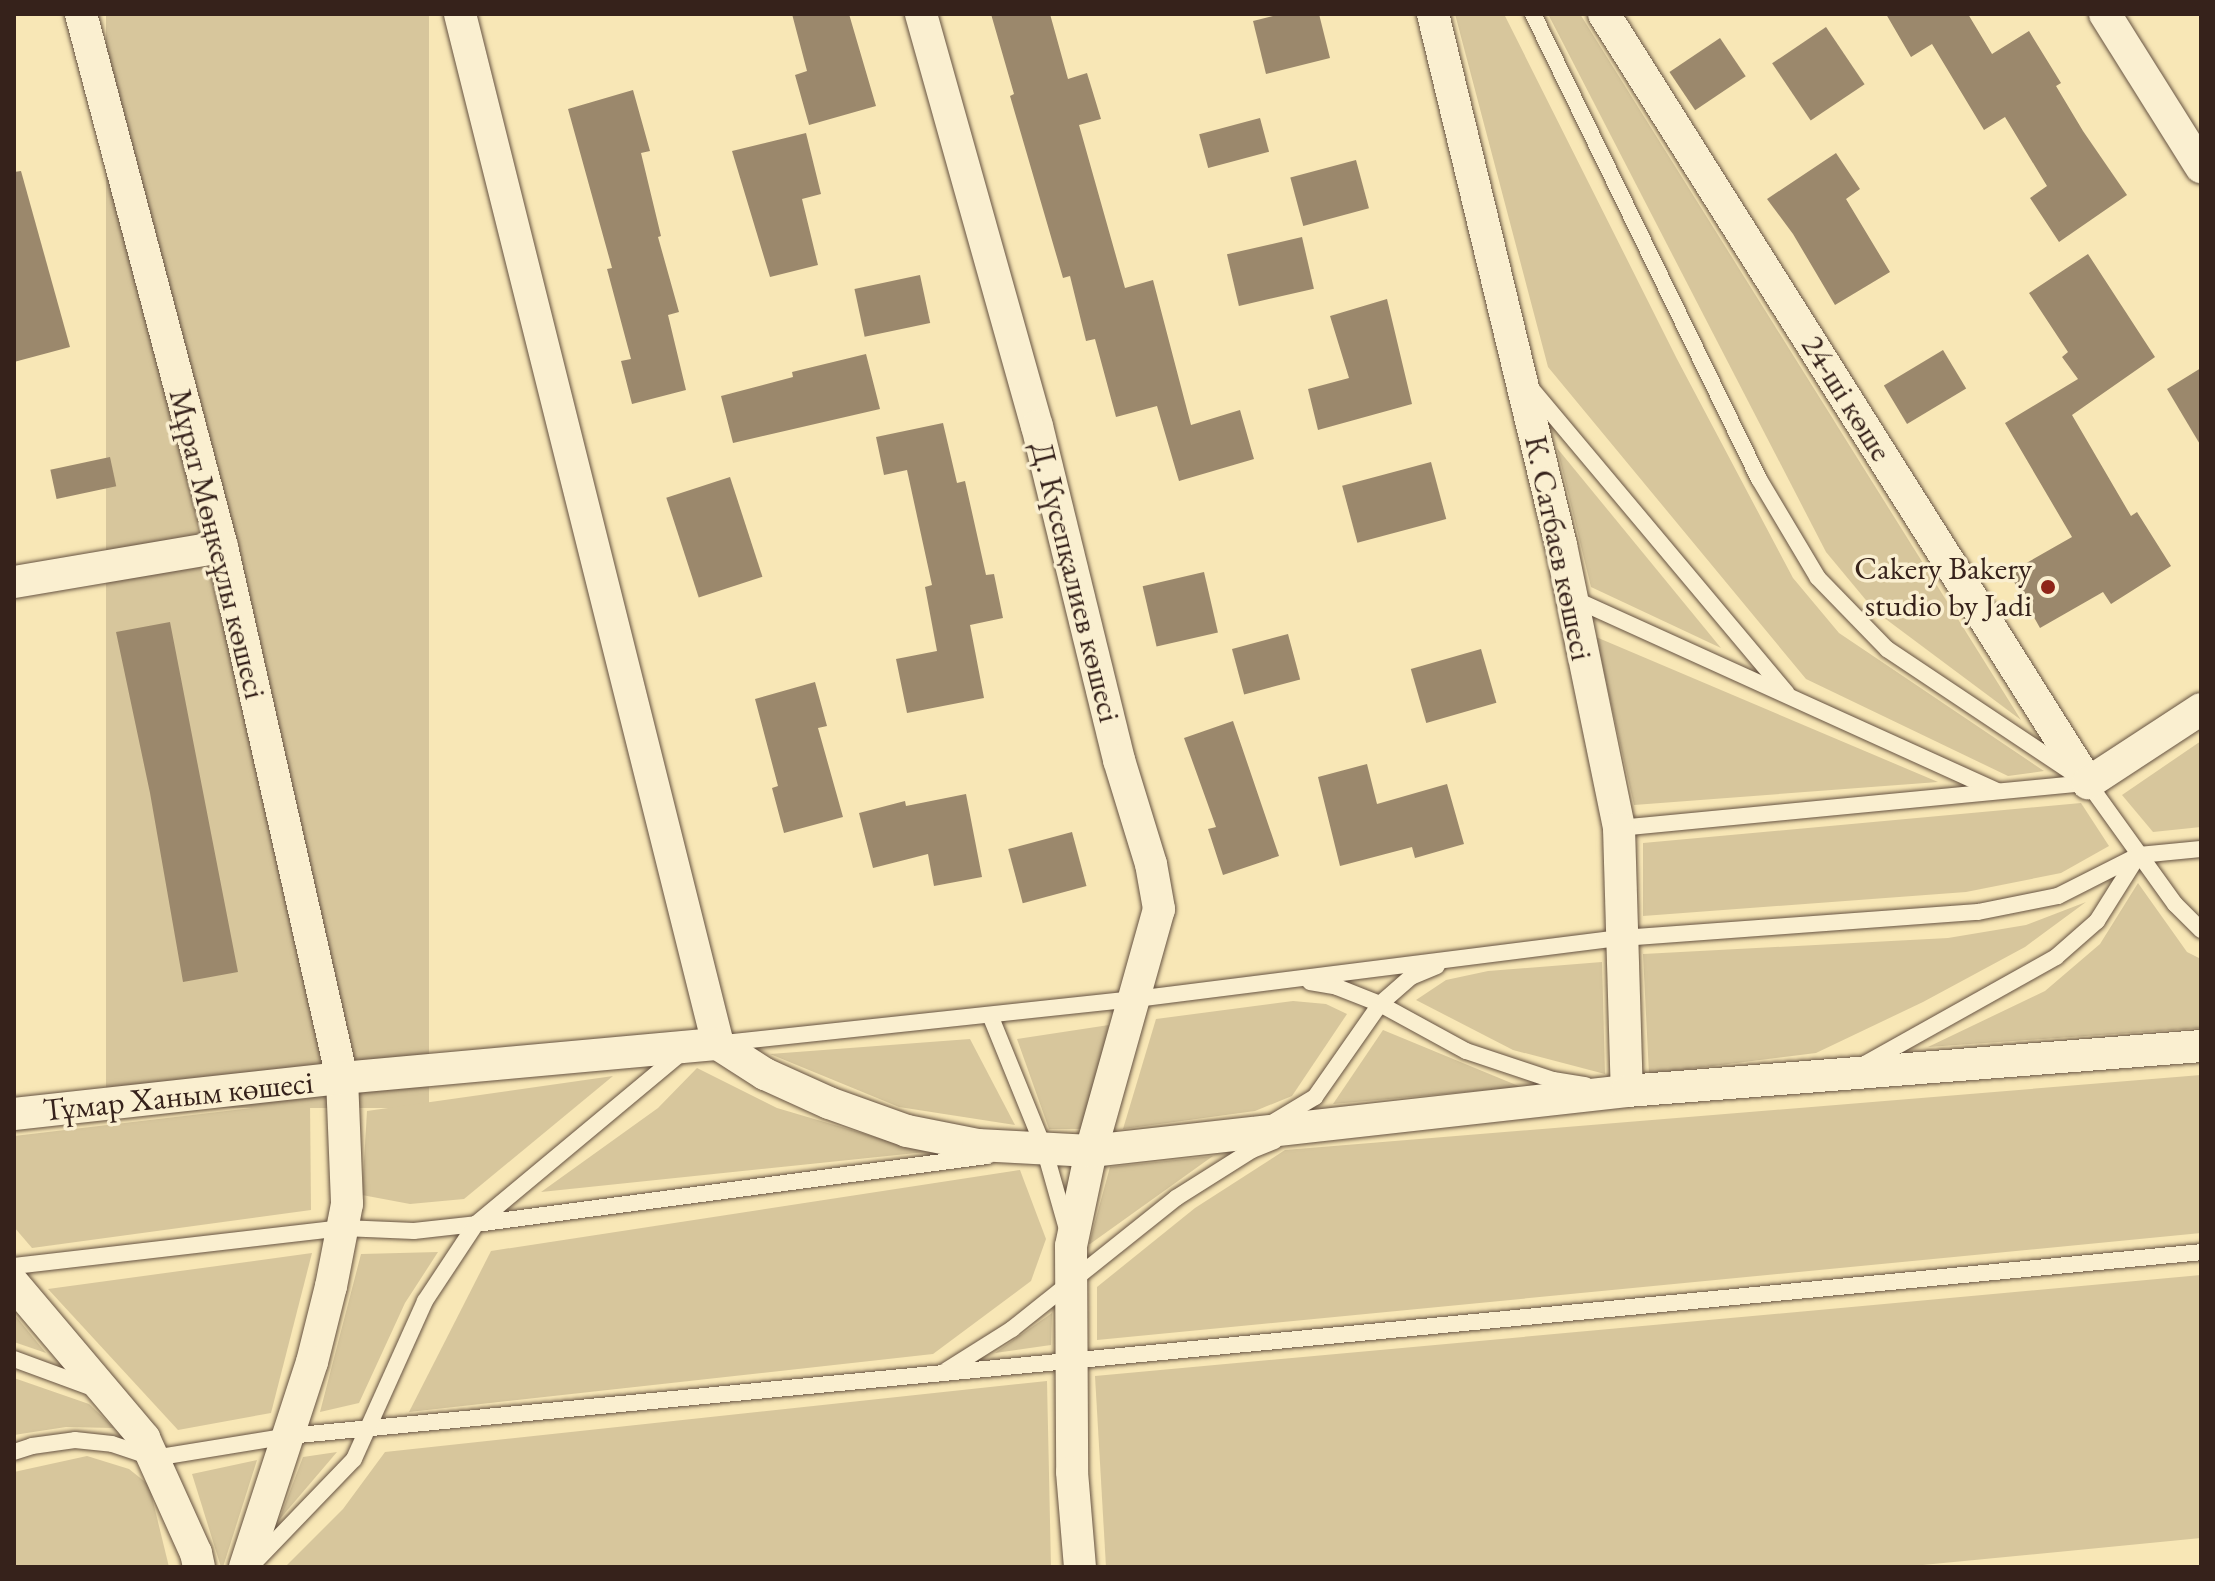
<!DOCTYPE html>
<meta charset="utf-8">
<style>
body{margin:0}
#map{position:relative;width:2215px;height:1581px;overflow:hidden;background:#f8e7b6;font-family:"EB Garamond",serif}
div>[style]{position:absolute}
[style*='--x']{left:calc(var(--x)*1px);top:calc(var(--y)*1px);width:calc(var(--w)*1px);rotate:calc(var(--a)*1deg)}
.green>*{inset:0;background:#d7c69c;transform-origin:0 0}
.building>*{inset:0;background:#9b886c;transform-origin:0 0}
.roads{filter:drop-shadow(0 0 2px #665342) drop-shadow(0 0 2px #665342)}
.service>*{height:16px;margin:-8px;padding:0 8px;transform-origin:8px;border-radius:8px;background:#faefd0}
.minor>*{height:32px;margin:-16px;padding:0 16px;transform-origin:16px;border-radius:16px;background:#faefd0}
.dots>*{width:22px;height:22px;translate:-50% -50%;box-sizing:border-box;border:4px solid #faefd0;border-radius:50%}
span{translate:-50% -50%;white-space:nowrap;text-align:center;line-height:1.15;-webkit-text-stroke:7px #faefd0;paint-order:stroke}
.street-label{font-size:32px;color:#36221b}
.poi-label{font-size:32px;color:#36221b}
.right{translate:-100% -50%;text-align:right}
.frame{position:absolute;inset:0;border:16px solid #36221b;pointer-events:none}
</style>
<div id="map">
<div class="green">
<div style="left:106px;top:14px;width:323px;height:1094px"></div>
<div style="clip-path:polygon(1455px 14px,1504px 14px,1677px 359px,1793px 578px,1839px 633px,2044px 771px,2008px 776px,1806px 679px,1548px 367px)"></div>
<div style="clip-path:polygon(1548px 14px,1580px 14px,2021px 720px,1875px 611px,1826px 552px)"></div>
<div style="clip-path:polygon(1557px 448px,1721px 648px,1591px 587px)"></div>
<div style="clip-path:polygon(1596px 637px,1938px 782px,1634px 805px)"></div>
<div style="clip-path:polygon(2201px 741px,2201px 827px,2153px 832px,2122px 795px)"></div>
<div style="clip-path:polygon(2081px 803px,2109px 846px,2061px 873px,1966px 892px,1643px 916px,1643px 843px)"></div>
<div style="clip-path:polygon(2138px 883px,2187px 952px,2201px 959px,2201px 1028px,1928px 1047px,2045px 991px,2100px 944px)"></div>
<div style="clip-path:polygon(2086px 902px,2025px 947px,1923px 1002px,1816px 1053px,1649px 1074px,1643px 954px,1948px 938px,2026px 925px)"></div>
<div style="clip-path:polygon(1602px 962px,1605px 1074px,1513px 1050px,1416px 1000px,1446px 980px,1488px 971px)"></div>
<div style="clip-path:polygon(1293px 1001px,1326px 1004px,1347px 1014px,1292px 1096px,1255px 1111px,1123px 1129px,1156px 1019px)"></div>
<div style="clip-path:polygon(1109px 1025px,1084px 1129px,1049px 1129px,1017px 1039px)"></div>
<div style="clip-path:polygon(1383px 1030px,1521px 1087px,1333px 1104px)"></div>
<div style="clip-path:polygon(970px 1039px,1015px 1125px,899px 1107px,770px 1054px)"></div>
<div style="clip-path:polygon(697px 1068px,777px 1108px,926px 1152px,541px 1192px,658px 1108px)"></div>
<div style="clip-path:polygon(2201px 1075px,2201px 1233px,1097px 1340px,1097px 1287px,1195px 1208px,1285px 1150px)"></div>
<div style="clip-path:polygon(613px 1076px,464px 1199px,410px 1204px,362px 1195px,367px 1111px)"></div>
<div style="clip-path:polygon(310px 1101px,311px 1210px,32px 1248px,14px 1227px,14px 1136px)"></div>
<div style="clip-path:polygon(1213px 1156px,1090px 1244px,1089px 1244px,1110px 1167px)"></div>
<div style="clip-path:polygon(1020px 1170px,1046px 1239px,1031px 1281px,933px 1354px,409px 1412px,491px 1251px)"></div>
<div style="clip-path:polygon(438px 1252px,405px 1303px,359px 1403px,320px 1412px,361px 1254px)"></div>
<div style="clip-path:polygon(312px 1253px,271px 1413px,178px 1430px,48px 1289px)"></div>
<div style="clip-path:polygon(2201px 1275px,2201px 1538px,1902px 1567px,1106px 1567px,1095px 1376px)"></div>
<div style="clip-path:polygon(1052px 1313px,1051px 1345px,995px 1353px)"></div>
<div style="clip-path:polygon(14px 1314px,46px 1353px,14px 1342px)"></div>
<div style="clip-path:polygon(14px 1378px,89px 1404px,114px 1428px,66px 1427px,14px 1435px)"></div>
<div style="clip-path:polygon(1047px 1381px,1051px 1567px,285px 1567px,343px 1509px,385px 1452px)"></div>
<div style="clip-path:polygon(337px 1452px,279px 1520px,303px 1457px)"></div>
<div style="clip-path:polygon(87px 1456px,129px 1469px,149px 1485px,169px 1567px,14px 1567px,14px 1472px)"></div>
<div style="clip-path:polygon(257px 1460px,223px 1567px,221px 1567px,192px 1474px)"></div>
</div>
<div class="building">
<div style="clip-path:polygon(792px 14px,849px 14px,876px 106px,809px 125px,795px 75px,807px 71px)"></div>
<div style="clip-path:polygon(991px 14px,1050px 14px,1068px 79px,1087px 73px,1101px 119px,1079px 125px,1125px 288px,1153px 280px,1191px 425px,1240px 410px,1254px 459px,1179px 481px,1157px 406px,1116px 417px,1095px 339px,1086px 341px,1070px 276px,1063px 278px,1010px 96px,1014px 94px)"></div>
<div style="clip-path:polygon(1281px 14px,1319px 14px,1330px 58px,1266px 74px,1253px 21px)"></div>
<div style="clip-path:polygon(1886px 14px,1968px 14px,1992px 54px,2029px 31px,2061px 83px,2056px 86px,2083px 131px,2127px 195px,2059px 242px,2030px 198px,2047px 186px,2005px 117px,1984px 130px,1932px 44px,1911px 57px)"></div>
<div style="left:1826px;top:27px;width:69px;height:65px;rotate:56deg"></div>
<div style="left:1720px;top:38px;width:46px;height:61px;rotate:56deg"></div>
<div style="clip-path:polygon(633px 90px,650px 151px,641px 153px,661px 236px,658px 237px,679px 312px,668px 315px,686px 390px,632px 404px,621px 361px,631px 359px,607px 269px,612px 268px,568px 109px)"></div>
<div style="left:1260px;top:118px;width:35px;height:63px;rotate:75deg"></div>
<div style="clip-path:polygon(806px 133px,821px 194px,802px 199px,818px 265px,770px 277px,732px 151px)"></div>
<div style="clip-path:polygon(1836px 153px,1860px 189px,1846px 199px,1890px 272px,1835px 305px,1793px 234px,1767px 199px)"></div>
<div style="left:1356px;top:160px;width:50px;height:68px;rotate:75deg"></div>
<div style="clip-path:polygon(21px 171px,70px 347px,14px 362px,14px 172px)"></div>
<div style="left:1302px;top:237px;width:53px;height:77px;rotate:77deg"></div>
<div style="clip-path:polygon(2088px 254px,2155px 357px,2072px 415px,2131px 516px,2137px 512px,2171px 566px,2111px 604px,2103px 592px,2040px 628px,2009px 573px,2072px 537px,2005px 423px,2078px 379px,2062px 357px,2068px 352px,2029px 293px)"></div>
<div style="left:920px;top:275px;width:49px;height:67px;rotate:78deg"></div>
<div style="clip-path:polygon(1387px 299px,1412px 404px,1318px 430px,1308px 389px,1349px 378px,1330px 316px)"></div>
<div style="left:1943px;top:350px;width:45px;height:69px;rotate:59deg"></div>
<div style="clip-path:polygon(866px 354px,880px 409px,733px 443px,721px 396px,793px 377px,792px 372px)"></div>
<div style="clip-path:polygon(2201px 368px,2201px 446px,2167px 389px)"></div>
<div style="clip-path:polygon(943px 423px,957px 483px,965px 481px,986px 575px,994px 574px,1003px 618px,970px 625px,984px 698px,907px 713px,896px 659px,937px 651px,925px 587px,932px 585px,907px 470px,884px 475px,876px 437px)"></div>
<div style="left:110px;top:457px;width:30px;height:61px;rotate:78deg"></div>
<div style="left:1431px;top:462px;width:59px;height:92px;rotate:75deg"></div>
<div style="left:730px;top:477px;width:105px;height:67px;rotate:72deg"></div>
<div style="left:1204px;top:572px;width:62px;height:63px;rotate:77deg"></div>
<div style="clip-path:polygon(170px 622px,238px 972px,183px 982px,150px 793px,116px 632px)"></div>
<div style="left:1288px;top:634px;width:47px;height:58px;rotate:75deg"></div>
<div style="left:1481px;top:649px;width:56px;height:73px;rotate:74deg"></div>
<div style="clip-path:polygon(815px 682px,827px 726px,818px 728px,843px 817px,784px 833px,772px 788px,778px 786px,755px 699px)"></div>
<div style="clip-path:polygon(1233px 721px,1279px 856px,1223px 875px,1208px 829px,1216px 827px,1184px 738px)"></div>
<div style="clip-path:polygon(1367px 764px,1377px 804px,1447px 784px,1464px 844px,1415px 858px,1412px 847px,1340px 866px,1318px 777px)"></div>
<div style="clip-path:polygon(966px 794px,982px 877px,934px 886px,928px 854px,873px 868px,859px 813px,905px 801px,906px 806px)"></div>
<div style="left:1072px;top:832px;width:56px;height:66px;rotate:75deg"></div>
</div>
<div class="roads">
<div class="service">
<div style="--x:1533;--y:14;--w:517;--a:64.08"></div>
<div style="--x:1759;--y:479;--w:115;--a:59.2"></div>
<div style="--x:1818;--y:578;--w:99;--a:45.8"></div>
<div style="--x:1887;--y:649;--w:242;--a:33.7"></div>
<div style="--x:2088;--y:783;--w:149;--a:54.3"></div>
<div style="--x:2175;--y:904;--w:37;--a:45"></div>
<div style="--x:1529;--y:386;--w:401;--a:50"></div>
<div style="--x:1572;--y:598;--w:467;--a:24.4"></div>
<div style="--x:1619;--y:828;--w:471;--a:-5.5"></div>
<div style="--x:1310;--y:982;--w:27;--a:10"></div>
<div style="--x:1337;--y:987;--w:46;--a:21.6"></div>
<div style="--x:1380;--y:1004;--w:98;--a:28.7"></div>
<div style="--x:1466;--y:1051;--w:92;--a:18.4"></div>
<div style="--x:1553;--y:1080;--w:33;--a:9"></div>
<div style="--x:990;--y:1015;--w:144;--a:67.9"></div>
<div style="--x:1044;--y:1148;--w:88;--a:74.2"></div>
<div style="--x:723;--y:1043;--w:415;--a:-6.1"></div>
<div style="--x:1136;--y:999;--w:490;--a:-7.2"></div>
<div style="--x:1622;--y:938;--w:357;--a:-4.2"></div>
<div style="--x:1978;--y:912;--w:82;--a:-11.3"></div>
<div style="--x:2058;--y:896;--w:91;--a:-26.8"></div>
<div style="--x:2139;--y:855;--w:62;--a:-5.5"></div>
<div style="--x:1863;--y:1065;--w:221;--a:-29.2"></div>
<div style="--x:2056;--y:957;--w:55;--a:-41.3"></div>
<div style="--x:2097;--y:921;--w:77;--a:-57.8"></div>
<div style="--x:1275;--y:1121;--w:47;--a:-31"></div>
<div style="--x:1315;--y:1097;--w:113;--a:-55"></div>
<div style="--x:1380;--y:1004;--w:41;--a:-41.1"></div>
<div style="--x:1411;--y:977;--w:28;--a:-23"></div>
<div style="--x:14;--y:1266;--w:331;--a:-6.6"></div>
<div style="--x:343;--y:1228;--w:71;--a:2.4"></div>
<div style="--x:414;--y:1231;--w:62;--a:-6.4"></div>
<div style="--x:476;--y:1224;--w:516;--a:-7.58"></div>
<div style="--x:14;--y:1359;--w:84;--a:20.2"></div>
<div style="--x:947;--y:1370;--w:77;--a:-32.2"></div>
<div style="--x:1012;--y:1329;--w:210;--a:-38.6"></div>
<div style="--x:1176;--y:1198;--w:90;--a:-32.3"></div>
<div style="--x:1252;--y:1150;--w:24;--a:-22"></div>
<div style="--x:14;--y:1452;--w:19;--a:-18"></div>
<div style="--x:32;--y:1446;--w:43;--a:-7.9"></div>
<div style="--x:75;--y:1440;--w:37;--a:6"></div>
<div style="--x:112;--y:1444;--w:44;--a:18.4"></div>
<div style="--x:154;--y:1458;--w:136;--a:-9.3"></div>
<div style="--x:288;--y:1436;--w:1922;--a:-5.49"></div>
<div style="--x:254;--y:1563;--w:144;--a:-46.1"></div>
<div style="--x:354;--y:1459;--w:173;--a:-65.8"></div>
<div style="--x:425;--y:1301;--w:92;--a:-56.5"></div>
<div style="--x:476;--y:1224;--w:267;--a:-39.8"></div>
</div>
<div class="minor">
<div style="--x:81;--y:14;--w:551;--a:75.18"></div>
<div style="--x:222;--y:547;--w:544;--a:77.27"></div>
<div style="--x:342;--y:1078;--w:126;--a:87.7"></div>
<div style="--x:347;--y:1204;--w:84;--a:101"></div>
<div style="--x:331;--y:1286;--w:78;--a:104"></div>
<div style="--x:312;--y:1362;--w:216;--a:108.1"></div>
<div style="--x:460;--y:14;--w:1062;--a:75.94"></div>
<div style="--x:921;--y:14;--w:428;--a:74.3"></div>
<div style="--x:1037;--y:426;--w:344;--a:76.2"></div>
<div style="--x:1119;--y:760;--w:109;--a:72.9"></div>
<div style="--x:1151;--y:864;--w:46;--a:79.9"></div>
<div style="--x:1159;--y:909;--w:251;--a:105.7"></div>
<div style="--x:1091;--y:1151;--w:97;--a:101.9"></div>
<div style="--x:1071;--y:1246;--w:226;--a:89.7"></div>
<div style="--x:1072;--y:1472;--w:95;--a:85.2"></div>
<div style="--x:1433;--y:14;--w:546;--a:76.45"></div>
<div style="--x:1561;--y:545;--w:289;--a:78.4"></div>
<div style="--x:1619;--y:828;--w:263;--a:88.3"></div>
<div style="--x:1604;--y:14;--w:909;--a:57.81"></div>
<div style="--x:2088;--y:783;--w:135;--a:-33.2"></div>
<div style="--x:2105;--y:14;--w:181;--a:57.9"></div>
<div style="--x:14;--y:582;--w:211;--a:-9.6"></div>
<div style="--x:14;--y:1114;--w:330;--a:-6.3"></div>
<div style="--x:342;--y:1078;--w:378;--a:-5.2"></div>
<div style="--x:718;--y:1044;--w:56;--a:32.6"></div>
<div style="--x:765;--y:1074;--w:70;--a:24.4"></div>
<div style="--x:829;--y:1103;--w:83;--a:19.7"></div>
<div style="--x:907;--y:1131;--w:72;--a:11.2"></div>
<div style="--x:978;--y:1145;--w:113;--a:3"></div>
<div style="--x:1091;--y:1151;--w:539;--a:-6.39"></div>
<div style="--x:1627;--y:1091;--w:576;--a:-4.48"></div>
<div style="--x:14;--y:1284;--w:202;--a:49.8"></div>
<div style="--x:144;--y:1438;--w:126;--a:65.7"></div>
<div style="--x:196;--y:1553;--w:14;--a:78"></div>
</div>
</div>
<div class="dots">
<div style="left:2048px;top:587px;background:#8f2418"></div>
</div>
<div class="street-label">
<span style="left:1847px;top:398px;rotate:58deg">24-ші көше</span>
<span style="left:218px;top:544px;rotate:76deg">Мұрат Мөңкеұлы көшесі</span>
<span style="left:1559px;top:548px;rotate:78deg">К. Сатбаев көшесі</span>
<span style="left:1076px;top:582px;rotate:76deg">Д. Күсепқалиев көшесі</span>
<span style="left:178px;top:1096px;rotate:-6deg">Тұмар Ханым көшесі</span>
</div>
<div class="poi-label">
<span class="right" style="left:2032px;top:587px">Cakery Bakery<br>studio by Jadi</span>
</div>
<div class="frame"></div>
</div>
